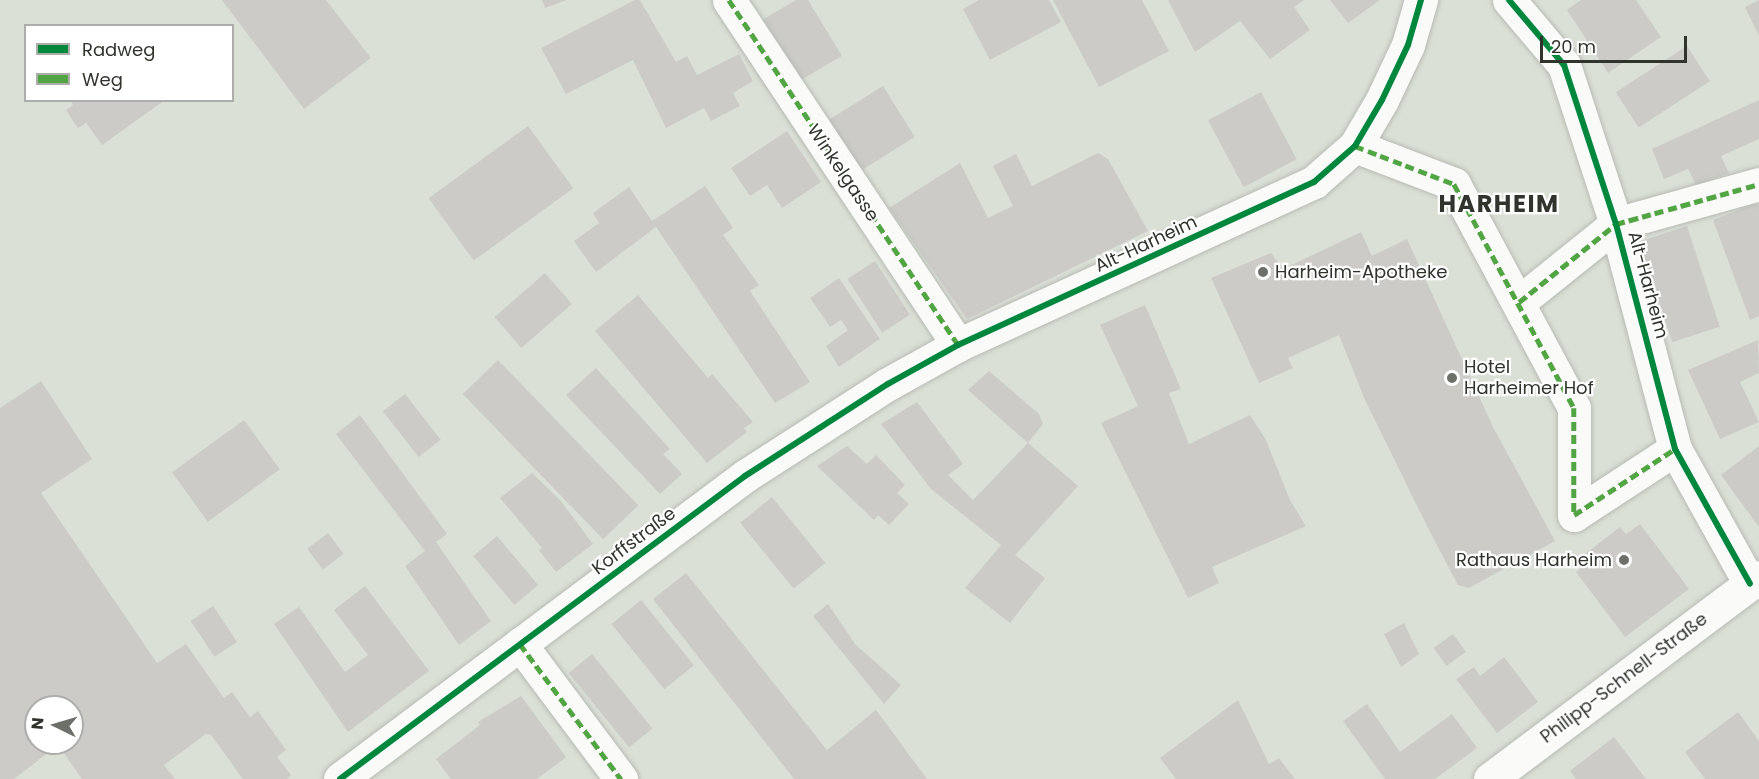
<!DOCTYPE html>
<meta charset="utf-8">
<style>
body{margin:0}
#map{position:relative;width:1759px;height:779px;overflow:hidden;background:#dbe0d6;font-family:Poppins,sans-serif}
div>[style]{position:absolute}
[style*='--x']{left:calc(var(--x)*1px);top:calc(var(--y)*1px);width:calc(var(--w)*1px);rotate:calc(var(--a)*1deg)}
.building>*{inset:0;background:#cccbc8;transform-origin:0 0}
.roads{filter:drop-shadow(0 0 2px #b7bbb4) drop-shadow(0 0 2px #b7bbb4)}
.street>*{height:33px;margin:-16.5px;padding:0 16.5px;transform-origin:16.5px;border-radius:16.5px;background:#fafaf9}
.quiet>*{height:4.5px;margin-top:-2.25px;transform-origin:0;background:repeating-linear-gradient(90deg,#52a543 0 9px,transparent 0 13.5px)}
.cycleway>*{height:6px;margin:-3px;padding:0 3px;transform-origin:3px;border-radius:3px;background:#00873e}
.dots>*{width:16px;height:16px;translate:-50% -50%;box-sizing:border-box;border:3px solid #fff;border-radius:50%}
span{translate:-50% -50%;white-space:nowrap;text-align:center;line-height:1.15;-webkit-text-stroke:4.5px #fff;paint-order:stroke}
.street-label{font-size:18px;color:#31342d}
.poi-label{font-size:18px;color:#31342d}
.left{translate:0 -50%;text-align:left}
.right{translate:-100% -50%;text-align:right}
.district-label{font-size:24px;color:#31342d;font-weight:700;letter-spacing:1.5px}
.legend{position:absolute;left:24px;top:24px;width:210px;height:78px;box-sizing:border-box;background:#fff;border:2px solid #adaeab;margin:0;padding:8px 10px;list-style:none;font-size:18px;color:#31342d}
.legend li{display:flex;align-items:center;gap:12px;height:30px}
.legend b{width:30px;border:2px solid #adaeab}
.north{position:absolute;left:24px;top:695px;width:60px;height:60px;box-sizing:border-box;background:#fff;border:2px solid #adaeab;border-radius:50%;rotate:275deg;font-size:16px;font-weight:700;line-height:24px;text-align:center;color:#31342d}
.north::after{content:'';display:block;margin:auto;width:21px;height:27px;background:#6c7068;clip-path:polygon(50% 0,100% 100%,50% 72%,0 100%)}
.scale{position:absolute;left:1540px;top:36px;width:147px;height:27px;box-sizing:border-box;border:3px solid #31342d;border-top:0;padding-left:8px;font-size:18px;line-height:21px;white-space:nowrap;color:#31342d;-webkit-text-stroke:4px #fff;paint-order:stroke}
</style>
<div id="map">
<div class="building">
<div style="clip-path:polygon(222px 0,326px 0,371px 58px,304px 109px)"></div>
<div style="clip-path:polygon(542px 0,567px 0,545px 8px)"></div>
<div style="clip-path:polygon(635px 0,640px 0,676px 62px,687px 56px,697px 75px,739px 54px,753px 81px,733px 93px,740px 106px,711px 121px,704px 108px,666px 128px,633px 60px,566px 94px,541px 48px)"></div>
<div style="clip-path:polygon(796px 0,808px 0,842px 56px,799px 81px,762px 20px)"></div>
<div style="clip-path:polygon(979px 0,1049px 0,1061px 22px,990px 60px,963px 9px)"></div>
<div style="clip-path:polygon(1053px 0,1142px 0,1169px 51px,1099px 87px)"></div>
<div style="clip-path:polygon(1168px 0,1304px 0,1294px 7px,1310px 30px,1270px 59px,1240px 21px,1195px 52px)"></div>
<div style="clip-path:polygon(1330px 0,1380px 0,1348px 23px)"></div>
<div style="clip-path:polygon(1581px 0,1636px 0,1661px 37px,1608px 73px,1567px 10px)"></div>
<div style="clip-path:polygon(1759px 0,1759px 36px,1745px 7px)"></div>
<div style="left:1687px;top:46px;width:42px;height:85px;rotate:57deg"></div>
<div style="left:883px;top:86px;width:60px;height:67px;rotate:58deg"></div>
<div style="left:1261px;top:92px;width:76px;height:60px;rotate:62deg"></div>
<div style="clip-path:polygon(71px 100px,165px 100px,102px 145px,86px 123px,78px 128px,66px 110px,73px 105px)"></div>
<div style="clip-path:polygon(1759px 100px,1759px 139px,1721px 156px,1729px 173px,1696px 185px,1688px 169px,1664px 179px,1652px 149px)"></div>
<div style="left:528px;top:126px;width:77px;height:123px;rotate:54deg"></div>
<div style="clip-path:polygon(787px 131px,821px 182px,782px 208px,767px 185px,750px 196px,731px 168px)"></div>
<div style="clip-path:polygon(1098px 153px,1108px 159px,1148px 231px,967px 319px,889px 208px,960px 163px,988px 218px,1013px 206px,993px 166px,1016px 154px,1032px 186px)"></div>
<div style="clip-path:polygon(705px 186px,733px 228px,723px 235px,759px 285px,750px 291px,810px 382px,775px 403px,656px 227px,596px 272px,574px 241px,599px 223px,593px 213px,629px 187px,652px 221px)"></div>
<div style="clip-path:polygon(1754px 204px,1759px 205px,1759px 316px,1750px 320px,1713px 220px)"></div>
<div style="left:1687px;top:226px;width:106px;height:50px;rotate:72deg"></div>
<div style="clip-path:polygon(1361px 232px,1372px 256px,1407px 239px,1493px 427px,1555px 541px,1469px 588px,1458px 585px,1428px 528px,1365px 400px,1339px 335px,1288px 358px,1293px 368px,1259px 383px,1211px 278px,1271px 253px,1283px 269px)"></div>
<div style="left:875px;top:261px;width:64px;height:33px;rotate:57deg"></div>
<div style="left:545px;top:273px;width:41px;height:67px;rotate:49deg"></div>
<div style="clip-path:polygon(839px 278px,880px 339px,839px 367px,826px 346px,848px 330px,841px 320px,830px 327px,810px 298px)"></div>
<div style="clip-path:polygon(638px 295px,708px 378px,712px 374px,753px 422px,744px 428px,747px 432px,707px 463px,595px 331px)"></div>
<div style="clip-path:polygon(1145px 305px,1181px 389px,1169px 393px,1189px 444px,1250px 415px,1266px 440px,1290px 500px,1306px 526px,1212px 567px,1219px 583px,1188px 598px,1101px 423px,1138px 406px,1100px 325px)"></div>
<div style="clip-path:polygon(1758px 340px,1759px 373px,1740px 382px,1759px 422px,1720px 439px,1688px 370px)"></div>
<div style="left:498px;top:360px;width:202px;height:49px;rotate:46deg"></div>
<div style="clip-path:polygon(596px 368px,670px 449px,663px 454px,682px 474px,660px 494px,566px 395px)"></div>
<div style="clip-path:polygon(989px 371px,1039px 414px,1043px 424px,1028px 443px,1078px 486px,1015px 555px,1045px 578px,1010px 623px,965px 588px,1001px 545px,931px 489px,881px 424px,917px 402px,963px 464px,948px 475px,973px 500px,1028px 443px,968px 390px)"></div>
<div style="clip-path:polygon(evenodd,41px 381px,92px 459px,41px 493px,157px 663px,186px 644px,224px 698px,232px 692px,250px 717px,258px 711px,286px 750px,277px 757px,291px 775px,287px 779px,243px 779px,211px 735px,206px 734px,164px 765px,175px 779px,82px 779px,58px 745px,14px 779px,0 779px,0 408px,41px 381px,36px 707px,72px 707px,72px 743px,36px 743px,36px 707px)"></div>
<div style="left:405px;top:394px;width:58px;height:28px;rotate:52deg"></div>
<div style="clip-path:polygon(360px 415px,447px 534px,436px 542px,491px 621px,459px 645px,405px 566px,425px 551px,336px 434px)"></div>
<div style="left:244px;top:420px;width:61px;height:89px;rotate:54deg"></div>
<div style="clip-path:polygon(847px 446px,867px 464px,876px 455px,905px 485px,897px 493px,909px 504px,889px 525px,878px 515px,874px 520px,817px 466px)"></div>
<div style="clip-path:polygon(1759px 446px,1759px 527px,1721px 475px)"></div>
<div style="clip-path:polygon(532px 473px,560px 500px,593px 544px,556px 572px,539px 550px,542px 548px,500px 498px)"></div>
<div style="left:772px;top:497px;width:85px;height:41px;rotate:51deg"></div>
<div style="clip-path:polygon(1640px 524px,1689px 589px,1625px 637px,1576px 572px,1590px 561px,1585px 554px,1620px 527px,1626px 534px)"></div>
<div style="left:328px;top:533px;width:26px;height:26px;rotate:53deg"></div>
<div style="left:497px;top:536px;width:64px;height:31px;rotate:50deg"></div>
<div style="clip-path:polygon(686px 573px,827px 750px,876px 710px,927px 779px,794px 779px,653px 599px)"></div>
<div style="clip-path:polygon(365px 586px,429px 671px,348px 732px,274px 624px,299px 607px,345px 672px,368px 655px,334px 610px)"></div>
<div style="left:641px;top:600px;width:84px;height:38px;rotate:51deg"></div>
<div style="clip-path:polygon(828px 604px,855px 644px,901px 685px,884px 704px,813px 616px)"></div>
<div style="left:213px;top:606px;width:43px;height:27px;rotate:56deg"></div>
<div style="clip-path:polygon(1404px 623px,1419px 654px,1401px 667px,1384px 634px)"></div>
<div style="left:1453px;top:634px;width:22px;height:24px;rotate:54deg"></div>
<div style="left:592px;top:654px;width:96px;height:30px;rotate:51deg"></div>
<div style="clip-path:polygon(1504px 657px,1538px 702px,1497px 733px,1456px 679px,1474px 667px,1480px 676px)"></div>
<div style="clip-path:polygon(521px 696px,566px 757px,537px 779px,451px 779px,436px 759px,480px 725px,478px 722px)"></div>
<div style="clip-path:polygon(1238px 700px,1269px 764px,1279px 758px,1295px 779px,1176px 779px,1160px 758px)"></div>
<div style="clip-path:polygon(1367px 704px,1400px 752px,1452px 714px,1477px 748px,1435px 779px,1385px 779px,1343px 721px)"></div>
<div style="clip-path:polygon(1738px 712px,1759px 741px,1759px 779px,1705px 779px,1685px 752px)"></div>
<div style="clip-path:polygon(1614px 737px,1646px 779px,1576px 779px,1570px 771px)"></div>
</div>
<div class="roads">
<div class="street">
<div style="--x:729;--y:0;--w:414;--a:56.4"></div>
<div style="--x:1509;--y:0;--w:85;--a:49.8"></div>
<div style="--x:1564;--y:65;--w:167;--a:71.9"></div>
<div style="--x:1616;--y:224;--w:233;--a:75.3"></div>
<div style="--x:1675;--y:449;--w:154;--a:60.9"></div>
<div style="--x:1355;--y:146;--w:106;--a:21"></div>
<div style="--x:1454;--y:184;--w:254;--a:61.8"></div>
<div style="--x:1574;--y:408;--w:107;--a:90"></div>
<div style="--x:1574;--y:515;--w:121;--a:-33.2"></div>
<div style="--x:1519;--y:302;--w:124;--a:-38.8"></div>
<div style="--x:1616;--y:224;--w:148;--a:-15.6"></div>
<div style="--x:520;--y:644;--w:169;--a:53.2"></div>
<div style="--x:340;--y:779;--w:506;--a:-36.8"></div>
<div style="--x:745;--y:476;--w:170;--a:-32.8"></div>
<div style="--x:888;--y:384;--w:80;--a:-29.1"></div>
<div style="--x:958;--y:345;--w:392;--a:-24.6"></div>
<div style="--x:1314;--y:182;--w:55;--a:-41.3"></div>
<div style="--x:1355;--y:146;--w:53;--a:-59.6"></div>
<div style="--x:1382;--y:100;--w:61;--a:-64.7"></div>
<div style="--x:1408;--y:45;--w:47;--a:-73.9"></div>
<div style="--x:1490;--y:779;--w:336;--a:-36.9"></div>
</div>
</div>
<div class="quiet">
<div style="--x:729;--y:0;--w:414;--a:56.4"></div>
<div style="--x:1355;--y:146;--w:106;--a:21"></div>
<div style="--x:1454;--y:184;--w:254;--a:61.8"></div>
<div style="--x:1574;--y:408;--w:107;--a:90"></div>
<div style="--x:1574;--y:515;--w:121;--a:-33.2"></div>
<div style="--x:1519;--y:302;--w:124;--a:-38.8"></div>
<div style="--x:1616;--y:224;--w:148;--a:-15.6"></div>
<div style="--x:520;--y:644;--w:169;--a:53.2"></div>
</div>
<div class="cycleway">
<div style="--x:1509;--y:0;--w:85;--a:49.8"></div>
<div style="--x:1564;--y:65;--w:167;--a:71.9"></div>
<div style="--x:1616;--y:224;--w:233;--a:75.3"></div>
<div style="--x:1675;--y:449;--w:154;--a:60.9"></div>
<div style="--x:340;--y:779;--w:506;--a:-36.8"></div>
<div style="--x:745;--y:476;--w:170;--a:-32.8"></div>
<div style="--x:888;--y:384;--w:80;--a:-29.1"></div>
<div style="--x:958;--y:345;--w:392;--a:-24.6"></div>
<div style="--x:1314;--y:182;--w:55;--a:-41.3"></div>
<div style="--x:1355;--y:146;--w:53;--a:-59.6"></div>
<div style="--x:1382;--y:100;--w:61;--a:-64.7"></div>
<div style="--x:1408;--y:45;--w:47;--a:-73.9"></div>
</div>
<div class="dots">
<div style="left:1263px;top:272px;background:#6c7068"></div>
<div style="left:1452px;top:378px;background:#6c7068"></div>
<div style="left:1624px;top:560px;background:#6c7068"></div>
</div>
<div class="street-label">
<span style="left:843px;top:173px;rotate:56deg">Winkelgasse</span>
<span style="left:1146px;top:244px;rotate:-25deg">Alt-Harheim</span>
<span style="left:1648px;top:285px;rotate:75deg">Alt-Harheim</span>
<span style="left:634px;top:541px;rotate:-37deg">Korffstraße</span>
<span style="left:1624px;top:678px;rotate:-37deg">Philipp-Schnell-Straße</span>
</div>
<div class="poi-label">
<span class="left" style="left:1275px;top:272px">Harheim-Apotheke</span>
<span class="left" style="left:1464px;top:378px">Hotel<br>Harheimer Hof</span>
<span class="right" style="left:1612px;top:560px">Rathaus Harheim</span>
</div>
<div class="district-label">
<span style="left:1499px;top:204px">HARHEIM</span>
</div>
<ul class="legend">
<li><b style="height:8px;background:#00873e"></b>Radweg</li>
<li><b style="height:8px;background:#52a543"></b>Weg</li>
</ul>
<div class="north">N</div>
<div class="scale">20 m</div>
</div>
